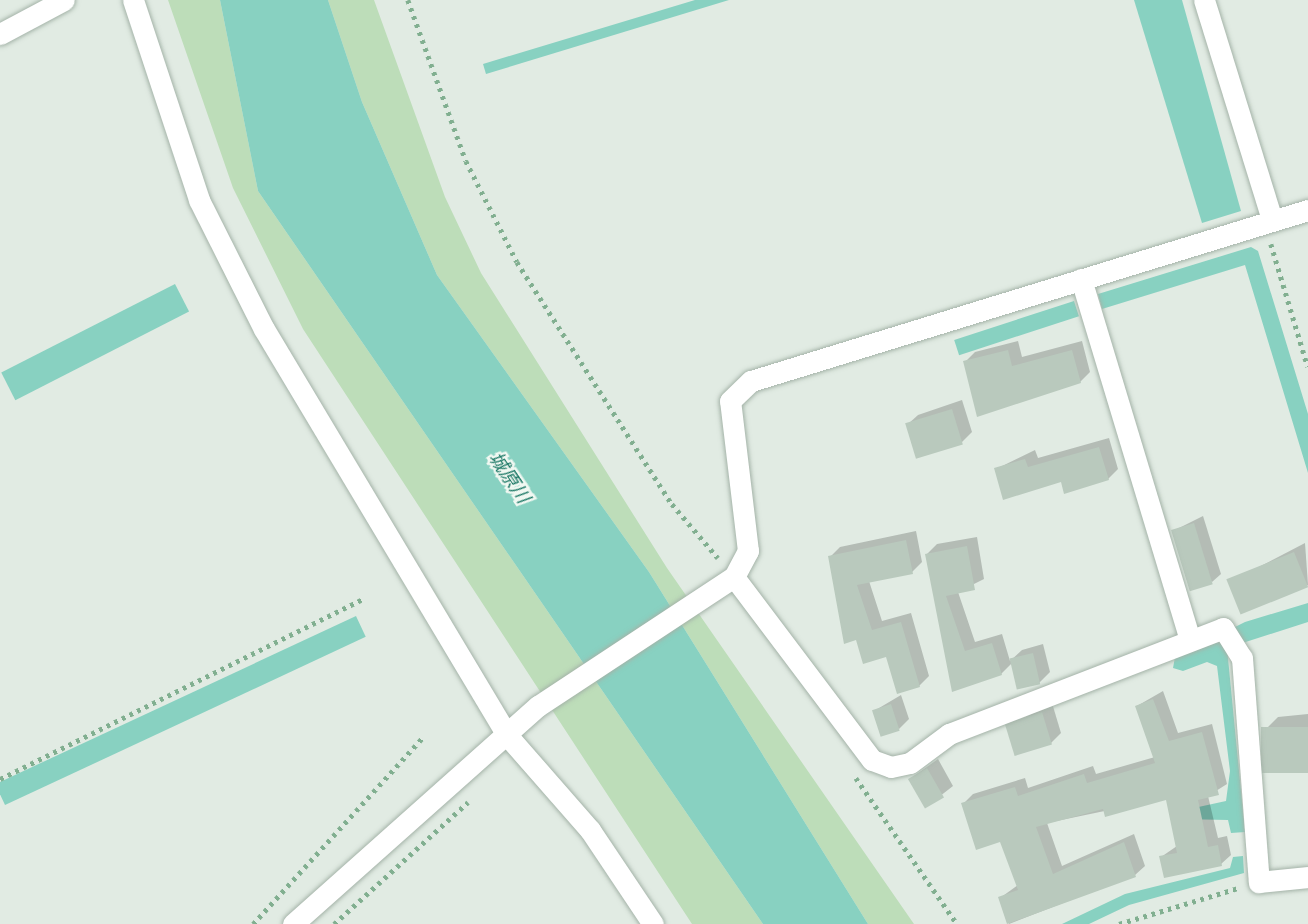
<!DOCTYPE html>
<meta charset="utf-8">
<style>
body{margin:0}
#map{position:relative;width:1308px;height:924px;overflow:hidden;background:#e1ebe3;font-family:Lato,"Noto Sans JP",sans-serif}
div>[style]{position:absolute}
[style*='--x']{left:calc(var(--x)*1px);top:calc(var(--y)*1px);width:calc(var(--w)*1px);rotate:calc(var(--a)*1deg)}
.green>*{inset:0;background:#bdddb9}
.water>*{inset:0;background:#88d1c1;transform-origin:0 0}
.shadow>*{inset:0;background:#0003}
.building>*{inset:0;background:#b9c9bd;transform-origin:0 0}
.path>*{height:4.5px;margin-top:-2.25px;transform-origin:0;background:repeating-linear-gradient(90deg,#81af90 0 3.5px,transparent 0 8.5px)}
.roads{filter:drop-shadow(0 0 2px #a4b3a8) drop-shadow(0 0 2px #a4b3a8)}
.minor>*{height:21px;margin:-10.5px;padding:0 10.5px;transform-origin:10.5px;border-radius:10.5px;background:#fff}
span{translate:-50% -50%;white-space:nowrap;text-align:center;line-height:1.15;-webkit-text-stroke:5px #f1f8f2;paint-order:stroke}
.water-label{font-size:19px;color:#1b7865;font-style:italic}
</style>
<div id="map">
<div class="green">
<div style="clip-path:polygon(168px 0,220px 0,258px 191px,763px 924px,692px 924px,303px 329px,233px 188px)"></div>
<div style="clip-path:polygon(328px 0,374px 0,445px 197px,481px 273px,667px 568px,914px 924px,868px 924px,649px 572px,437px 275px,362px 102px)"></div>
</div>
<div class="water">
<div style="clip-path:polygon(220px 0,328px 0,362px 102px,437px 275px,649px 572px,868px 924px,763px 924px,258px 191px)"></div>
<div style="clip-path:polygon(695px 0,729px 0,486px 74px,483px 64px)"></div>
<div style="clip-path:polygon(1134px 0,1182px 0,1241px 211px,1202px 223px)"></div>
<div style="clip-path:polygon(1251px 247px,1258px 251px,1308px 414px,1308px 473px,1245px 265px,1102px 309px,1098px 294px)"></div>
<div style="left:175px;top:284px;width:31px;height:195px;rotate:63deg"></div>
<div style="left:1074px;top:301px;width:16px;height:126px;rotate:72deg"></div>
<div style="clip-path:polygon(1308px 603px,1308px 622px,1227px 648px,1245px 832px,1231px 833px,1228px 820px,1180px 819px,1180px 811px,1226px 801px,1230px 771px,1217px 666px,1207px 662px,1183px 671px,1173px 668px,1175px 657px,1245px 622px)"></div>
<div style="left:356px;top:616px;width:23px;height:398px;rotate:65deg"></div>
<div style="clip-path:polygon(1243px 856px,1244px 873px,1129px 905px,1089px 924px,1062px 924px,1125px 894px,1230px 868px,1233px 857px)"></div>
</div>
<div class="shadow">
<div style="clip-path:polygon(1018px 341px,1022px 357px,1082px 341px,1090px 372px,1080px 382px,965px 362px,975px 352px)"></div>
<div style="clip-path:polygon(962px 400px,972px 432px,962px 442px,907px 425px,918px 415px)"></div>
<div style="clip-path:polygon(1109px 438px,1118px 469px,1108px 479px,1062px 480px,996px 469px,1035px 450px,1038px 458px)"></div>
<div style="clip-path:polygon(1203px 516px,1221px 574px,1212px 582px,1173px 531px)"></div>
<div style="clip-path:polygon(916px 531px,922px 562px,912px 572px,869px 581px,882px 621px,911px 613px,929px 676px,919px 686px,887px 655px,864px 662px,830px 557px,840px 547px)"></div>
<div style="clip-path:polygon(977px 537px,984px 579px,958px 592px,975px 642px,1002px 634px,1010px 661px,1022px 650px,1043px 644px,1050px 672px,1039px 683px,1012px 663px,1001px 674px,954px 689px,927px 554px,937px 544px)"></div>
<div style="clip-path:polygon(1305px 543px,1308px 585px,1243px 612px,1230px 582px)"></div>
<div style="clip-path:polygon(1163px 691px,1178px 733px,1212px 724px,1227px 784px,1208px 796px,1218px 838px,1227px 836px,1231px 855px,1221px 864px,1161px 857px,1177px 846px,1167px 798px,1047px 823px,1062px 866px,1134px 834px,1145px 866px,1135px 875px,1009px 924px,1000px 898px,1018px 885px,1001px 840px,963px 804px,973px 794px,1025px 778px,1028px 788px,1093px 766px,1096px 774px,1155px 757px,1137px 706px)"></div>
<div style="clip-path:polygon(901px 695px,909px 719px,899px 729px,874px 711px)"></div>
<div style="clip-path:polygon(1052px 703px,1061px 733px,1051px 743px,1008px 726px)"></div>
<div style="clip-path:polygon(1308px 714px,1308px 771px,1263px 732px,1278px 717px)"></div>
<div style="clip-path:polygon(938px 759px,953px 786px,926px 807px,910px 779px)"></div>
</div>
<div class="building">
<div style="clip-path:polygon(1008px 350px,1012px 366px,1072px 350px,1081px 383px,977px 417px,963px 361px)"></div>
<div style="left:952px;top:409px;width:37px;height:49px;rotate:73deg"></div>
<div style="clip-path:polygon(1099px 447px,1109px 480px,1064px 494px,1061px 482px,1003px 500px,994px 468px,1025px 459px,1028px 467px)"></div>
<div style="left:1194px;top:523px;width:64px;height:24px;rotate:73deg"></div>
<div style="clip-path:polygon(906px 540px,913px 574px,857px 585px,872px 630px,901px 622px,920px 687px,897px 694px,886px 657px,863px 664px,856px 640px,844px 644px,828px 556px)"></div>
<div style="clip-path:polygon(967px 546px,975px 590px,946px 596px,965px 651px,992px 643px,1002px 675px,952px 692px,925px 554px)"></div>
<div style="left:1294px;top:552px;width:38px;height:73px;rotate:68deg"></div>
<div style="left:1033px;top:653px;width:32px;height:24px;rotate:77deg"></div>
<div style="clip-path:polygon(1153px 699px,1169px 741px,1202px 732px,1219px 795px,1198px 800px,1208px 847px,1218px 845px,1222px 866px,1164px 878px,1159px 856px,1177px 853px,1166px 800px,1105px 817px,1103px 809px,1036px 827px,1053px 874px,1124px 842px,1136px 877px,1007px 924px,998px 897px,1018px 890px,1000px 842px,976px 850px,961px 803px,1015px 787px,1018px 796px,1084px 774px,1087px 783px,1155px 763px,1135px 706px)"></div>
<div style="left:891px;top:704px;width:28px;height:20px;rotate:72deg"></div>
<div style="left:1042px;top:712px;width:34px;height:39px;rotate:73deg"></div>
<div style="left:1308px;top:727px;width:46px;height:47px;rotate:90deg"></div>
<div style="left:927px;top:768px;width:34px;height:22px;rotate:60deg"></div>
</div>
<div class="path">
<div style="--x:408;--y:0;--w:171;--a:70.2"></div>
<div style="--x:466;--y:161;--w:113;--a:63.2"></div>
<div style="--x:517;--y:262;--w:287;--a:57.4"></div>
<div style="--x:672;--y:504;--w:71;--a:49.6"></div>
<div style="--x:1271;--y:244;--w:128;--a:73.3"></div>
<div style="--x:856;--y:778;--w:178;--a:55.3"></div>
<div style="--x:0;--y:779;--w:405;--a:-26.4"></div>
<div style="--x:253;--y:924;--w:251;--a:-47.7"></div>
<div style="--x:334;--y:924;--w:181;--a:-42.3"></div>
<div style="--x:1119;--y:924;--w:124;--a:-16.8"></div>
</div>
<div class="roads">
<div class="minor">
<div style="--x:133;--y:0;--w:211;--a:71.7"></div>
<div style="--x:199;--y:200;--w:144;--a:63.3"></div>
<div style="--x:264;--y:329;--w:472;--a:59.1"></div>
<div style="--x:506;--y:734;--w:128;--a:48.8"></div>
<div style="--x:590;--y:830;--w:113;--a:56.2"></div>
<div style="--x:1204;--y:0;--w:230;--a:72.8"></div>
<div style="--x:0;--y:34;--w:72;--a:-28"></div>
<div style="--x:1081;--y:279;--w:374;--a:73.2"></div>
<div style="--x:734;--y:577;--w:229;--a:53"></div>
<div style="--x:872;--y:760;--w:20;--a:20"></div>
<div style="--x:891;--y:767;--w:19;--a:-12"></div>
<div style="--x:910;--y:763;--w:49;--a:-36.6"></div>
<div style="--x:949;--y:734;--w:294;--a:-21.1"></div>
<div style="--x:1223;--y:628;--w:36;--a:58"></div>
<div style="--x:1242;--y:658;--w:225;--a:85.7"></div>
<div style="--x:1259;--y:882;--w:49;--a:-5.8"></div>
<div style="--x:293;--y:924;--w:328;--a:-41.7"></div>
<div style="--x:538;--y:706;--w:235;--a:-33.4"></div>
<div style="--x:734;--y:577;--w:30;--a:-62"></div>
<div style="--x:748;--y:551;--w:151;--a:-96.8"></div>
<div style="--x:730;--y:401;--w:29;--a:-44"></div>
<div style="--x:751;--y:381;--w:583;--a:-17.07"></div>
</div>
</div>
<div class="water-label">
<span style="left:510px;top:477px;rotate:56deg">城原川</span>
</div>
</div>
